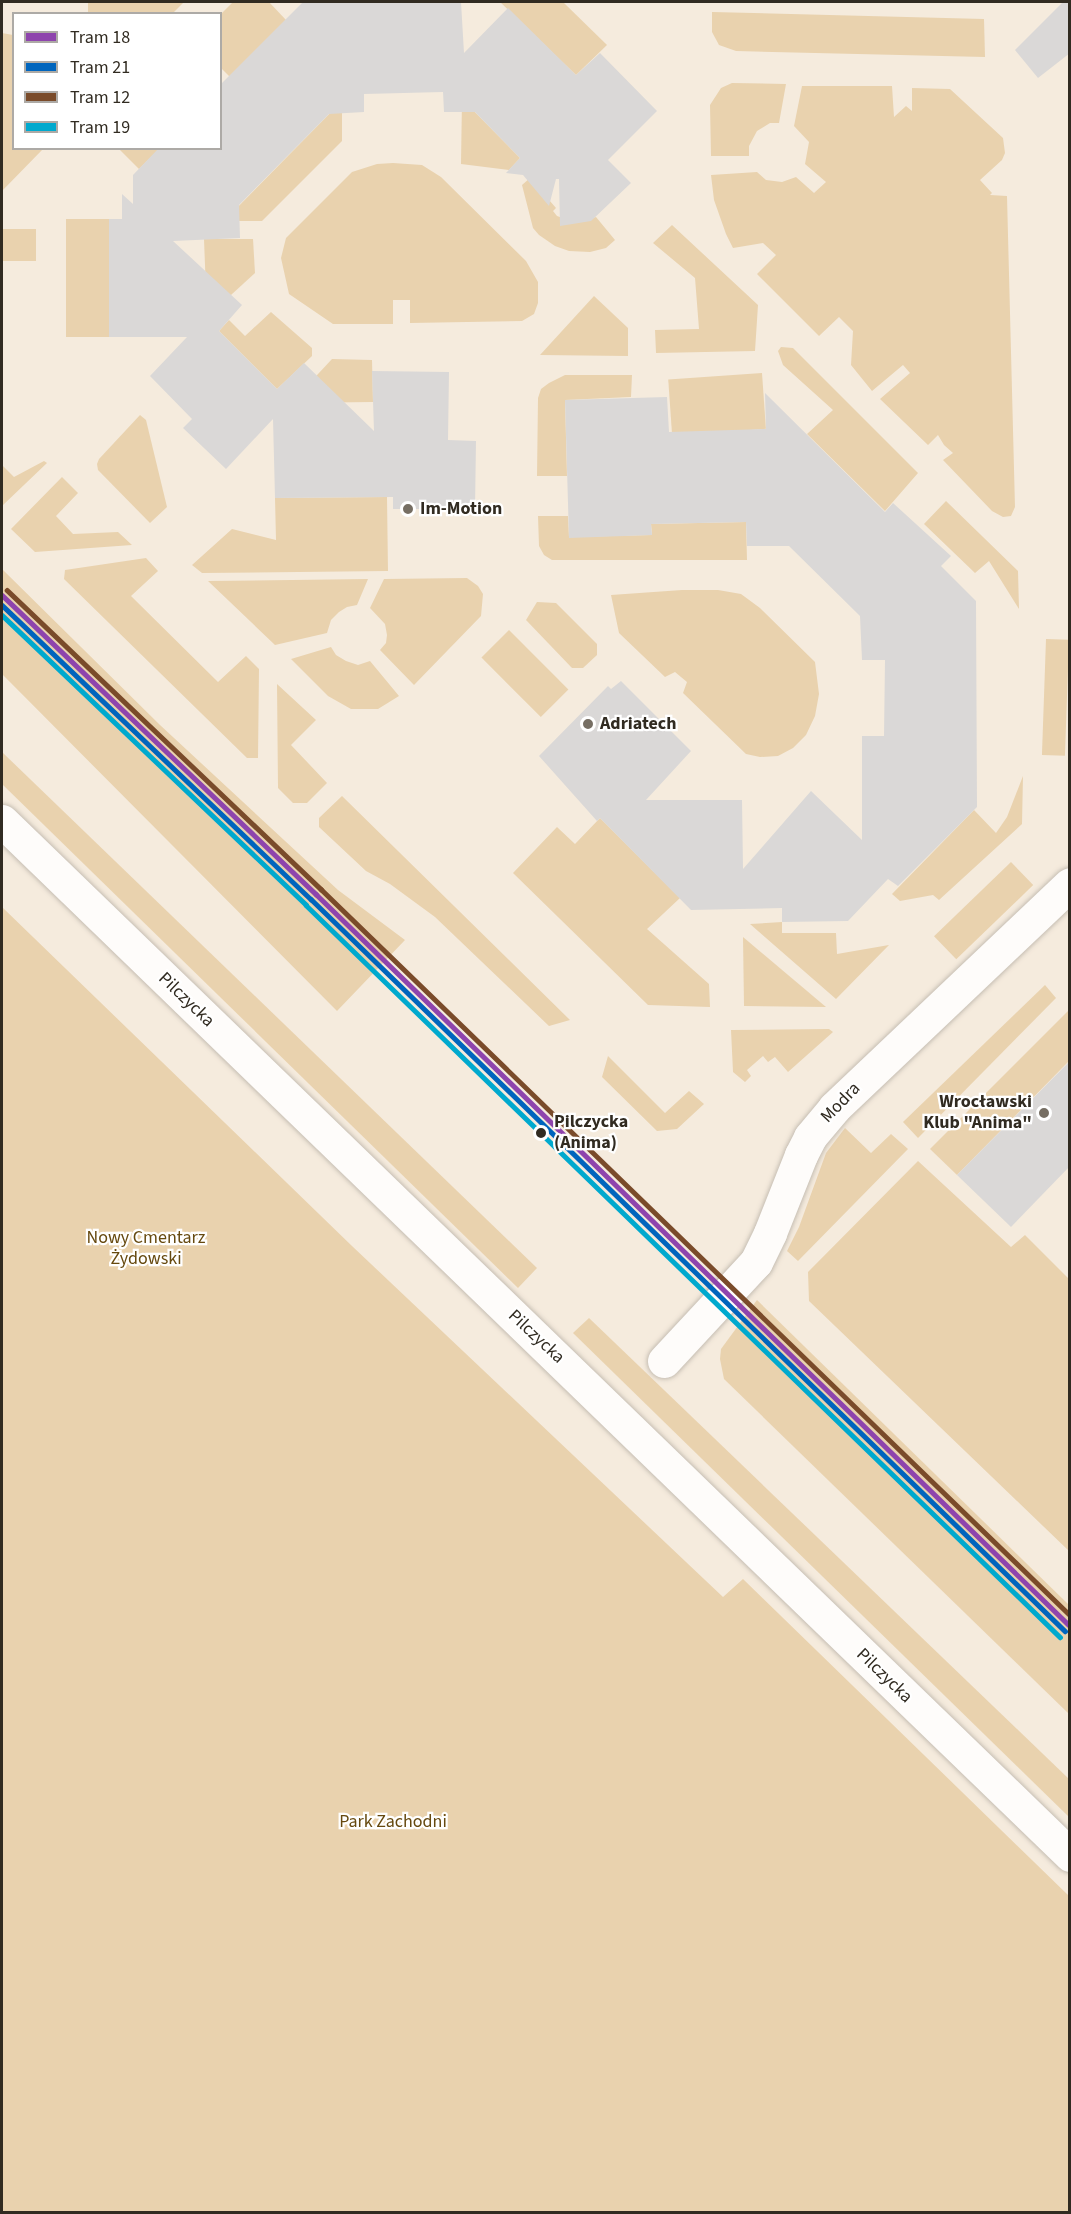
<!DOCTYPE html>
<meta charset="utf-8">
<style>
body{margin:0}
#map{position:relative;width:1071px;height:2214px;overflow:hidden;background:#f5ebdd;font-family:"Source Sans 3",sans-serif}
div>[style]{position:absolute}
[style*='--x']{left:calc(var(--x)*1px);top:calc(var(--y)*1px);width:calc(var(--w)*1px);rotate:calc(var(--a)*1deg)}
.green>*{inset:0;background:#e9d2ae;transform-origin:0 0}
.building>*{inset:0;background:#dad8d7}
.roads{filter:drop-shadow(0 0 2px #c6beb3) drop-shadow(0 0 2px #c6beb3)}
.minor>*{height:33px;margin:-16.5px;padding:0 16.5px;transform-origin:16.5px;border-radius:16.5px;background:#fefcfa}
.tram-1>*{height:4.5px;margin:-2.25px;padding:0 2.25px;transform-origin:2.25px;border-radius:2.25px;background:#8e44ad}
.tram-2>*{height:4.5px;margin:-2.25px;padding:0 2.25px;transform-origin:2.25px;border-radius:2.25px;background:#0065bd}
.tram-3>*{height:4.5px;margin:-2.25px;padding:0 2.25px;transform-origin:2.25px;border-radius:2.25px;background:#7a4b2a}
.tram-4>*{height:4.5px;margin:-2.25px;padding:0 2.25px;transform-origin:2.25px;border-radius:2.25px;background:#00a9ce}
.dots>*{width:16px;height:16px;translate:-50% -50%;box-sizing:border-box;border:3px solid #fff;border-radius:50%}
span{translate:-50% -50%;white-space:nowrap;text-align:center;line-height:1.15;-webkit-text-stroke:4.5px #fff;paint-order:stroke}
.poi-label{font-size:18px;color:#312b21;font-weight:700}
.left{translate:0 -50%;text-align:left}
.right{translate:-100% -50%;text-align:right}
.street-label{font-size:18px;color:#312b21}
.stop-label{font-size:18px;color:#312b21;font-weight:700}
.park-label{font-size:18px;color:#66490f}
.frame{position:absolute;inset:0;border:3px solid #312b21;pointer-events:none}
.legend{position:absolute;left:12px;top:12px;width:210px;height:138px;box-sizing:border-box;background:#fff;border:2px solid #adaaa6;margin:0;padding:8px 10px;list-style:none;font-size:18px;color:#312b21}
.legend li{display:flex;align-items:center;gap:12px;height:30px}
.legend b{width:30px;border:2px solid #adaaa6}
</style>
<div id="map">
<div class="green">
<div style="clip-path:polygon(88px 2px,184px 2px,174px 12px,88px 13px)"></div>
<div style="clip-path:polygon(233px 2px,269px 2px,286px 20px,230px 77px,221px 68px,220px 15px)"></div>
<div style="clip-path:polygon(500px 2px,563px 2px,607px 45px,576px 75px)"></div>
<div style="clip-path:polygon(712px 12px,984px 19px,985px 57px,736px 51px,719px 45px,712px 32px)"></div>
<div style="clip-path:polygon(2px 33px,13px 35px,14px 148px,43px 149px,2px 191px)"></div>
<div style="clip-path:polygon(732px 83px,786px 84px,779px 123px,770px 123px,757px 131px,749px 146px,749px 156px,711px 156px,710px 105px,721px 88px)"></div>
<div style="clip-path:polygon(802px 86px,892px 86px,894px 117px,906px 106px,912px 111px,912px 88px,950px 89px,1003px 138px,1005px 153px,1002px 160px,980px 180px,992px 193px,990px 195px,1007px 196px,1015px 507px,1011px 516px,1003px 517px,992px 511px,943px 460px,953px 453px,944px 445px,938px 435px,928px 445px,880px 399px,910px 373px,903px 365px,872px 391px,851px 365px,853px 331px,839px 317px,819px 336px,757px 274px,776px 255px,763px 243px,733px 248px,726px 234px,714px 200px,711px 175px,757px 172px,766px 180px,782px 182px,796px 177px,814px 193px,826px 182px,805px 164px,809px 142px,794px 126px)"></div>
<div style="clip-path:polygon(462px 99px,520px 158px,509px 170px,461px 164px)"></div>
<div style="clip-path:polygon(342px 101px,342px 141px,262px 221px,224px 221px)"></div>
<div style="clip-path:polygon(119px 149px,159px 149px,139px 169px)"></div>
<div style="clip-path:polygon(393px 163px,422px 165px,441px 177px,526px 261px,538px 282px,538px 303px,534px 314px,522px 321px,410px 323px,410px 300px,393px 300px,393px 324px,333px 324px,289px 294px,281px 258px,286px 238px,352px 172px,377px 164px)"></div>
<div style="clip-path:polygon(530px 178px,556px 208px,553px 211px,557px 216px,577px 223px,596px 217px,615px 240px,606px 248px,590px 252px,569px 251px,555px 246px,539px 235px,533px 228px,522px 185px)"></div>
<div style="left:109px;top:219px;width:118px;height:43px;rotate:90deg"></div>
<div style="clip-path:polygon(672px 225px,758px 305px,755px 351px,656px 353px,655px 330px,699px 329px,695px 278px,653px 243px)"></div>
<div style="left:2px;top:229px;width:34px;height:32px"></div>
<div style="clip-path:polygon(204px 239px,253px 239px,255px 273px,207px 317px)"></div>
<div style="clip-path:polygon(594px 296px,628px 328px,628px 356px,540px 355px)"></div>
<div style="clip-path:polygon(271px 312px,312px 348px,312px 356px,277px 389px,219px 331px,229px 320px,245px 336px)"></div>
<div style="clip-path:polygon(781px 347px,793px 348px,918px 473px,885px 511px,807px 434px,833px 410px,783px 365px,778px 351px)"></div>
<div style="clip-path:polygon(332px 359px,372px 360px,373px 402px,291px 403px)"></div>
<div style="left:762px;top:373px;width:56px;height:94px;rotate:86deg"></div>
<div style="clip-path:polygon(565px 375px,632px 375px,631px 397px,565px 400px,567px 476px,537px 476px,538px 398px,541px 389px,549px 383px)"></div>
<div style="clip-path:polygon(140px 415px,146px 420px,167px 507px,150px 523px,98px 470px,97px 464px,99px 459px)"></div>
<div style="clip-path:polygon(44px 461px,47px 463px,2px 506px,2px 465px,14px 477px)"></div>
<div style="clip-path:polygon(62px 477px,78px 493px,56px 516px,73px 534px,118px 532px,132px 545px,35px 552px,11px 529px)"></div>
<div style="clip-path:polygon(387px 497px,388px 571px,202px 573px,192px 565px,232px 529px,276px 540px,275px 498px)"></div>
<div style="clip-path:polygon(946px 501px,1018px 571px,1019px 609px,989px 561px,975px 573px,924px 524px)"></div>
<div style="clip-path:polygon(538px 516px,568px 516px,569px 537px,652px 535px,651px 524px,746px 522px,747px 560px,552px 560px,544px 555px,539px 546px)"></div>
<div style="clip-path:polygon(146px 558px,158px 571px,131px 596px,218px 682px,246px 656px,259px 669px,258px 758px,247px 758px,64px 579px,65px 570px)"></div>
<div style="clip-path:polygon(2px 569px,160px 725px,338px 890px,405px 940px,337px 1011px,2px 674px)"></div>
<div style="clip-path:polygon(467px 578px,478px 586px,483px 594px,481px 616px,414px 685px,380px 650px,386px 643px,387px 635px,385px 624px,370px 608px,384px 579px)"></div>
<div style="clip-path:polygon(368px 579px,357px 605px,347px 607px,339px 612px,331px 620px,327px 633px,275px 645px,208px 581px)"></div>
<div style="clip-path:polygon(682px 590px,718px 590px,741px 594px,760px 608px,815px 662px,819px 694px,815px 716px,806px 735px,793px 748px,778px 756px,760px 757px,746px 754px,683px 693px,687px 682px,675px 672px,665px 677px,619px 633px,611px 595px)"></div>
<div style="clip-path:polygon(537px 602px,556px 603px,597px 644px,597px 655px,583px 668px,572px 668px,526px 620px)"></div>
<div style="left:509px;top:630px;width:84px;height:39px;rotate:45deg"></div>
<div style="left:1046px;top:639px;width:23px;height:116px;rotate:2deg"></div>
<div style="clip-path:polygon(331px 647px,336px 655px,346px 661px,358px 665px,370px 661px,399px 696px,378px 709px,351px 709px,328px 696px,291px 659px)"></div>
<div style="clip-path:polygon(277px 684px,316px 720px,291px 745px,327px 783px,307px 803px,293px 803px,278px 788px)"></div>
<div style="clip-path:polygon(2px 752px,537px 1268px,518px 1288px,2px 784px)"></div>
<div style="clip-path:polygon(1023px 776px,1022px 824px,939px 900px,933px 895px,900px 901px,892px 894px,974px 810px,996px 833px,1007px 817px)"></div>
<div style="clip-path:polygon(342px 796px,570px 1020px,549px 1026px,435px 917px,390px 884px,366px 871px,319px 827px,319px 818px)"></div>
<div style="clip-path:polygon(600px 818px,680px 898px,647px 929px,709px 984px,710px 1007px,648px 1005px,513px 873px,557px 827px,575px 844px)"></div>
<div style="left:1011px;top:862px;width:32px;height:107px;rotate:46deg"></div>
<div style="clip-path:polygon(2px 907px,352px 1246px,723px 1597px,743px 1579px,1069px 1896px,1069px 2212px,2px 2212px)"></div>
<div style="clip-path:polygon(782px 922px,782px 933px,836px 933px,837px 954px,889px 945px,836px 999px,750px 924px)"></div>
<div style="clip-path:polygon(743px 937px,826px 1007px,744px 1006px)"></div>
<div style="clip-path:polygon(1045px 985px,1056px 998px,918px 1138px,903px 1122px)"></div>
<div style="clip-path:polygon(1068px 1011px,1069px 1061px,957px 1175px,930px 1149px)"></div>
<div style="clip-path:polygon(829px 1029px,833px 1032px,788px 1072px,775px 1057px,768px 1062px,763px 1056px,747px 1070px,751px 1076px,745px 1082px,733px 1072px,731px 1030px)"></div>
<div style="clip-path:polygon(608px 1056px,665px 1113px,689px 1091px,704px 1104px,677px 1129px,657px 1131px,602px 1077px)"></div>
<div style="clip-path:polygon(845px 1128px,871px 1153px,891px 1134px,908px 1149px,798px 1261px,787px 1251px,799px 1227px,826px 1153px)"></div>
<div style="clip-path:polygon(918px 1161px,1011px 1247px,1025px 1235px,1069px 1279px,1069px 1551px,809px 1301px,808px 1272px)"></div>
<div style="clip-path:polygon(757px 1300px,1069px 1605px,1069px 1714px,724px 1379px,720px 1359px,721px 1349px)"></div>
<div style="clip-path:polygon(589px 1318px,1069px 1779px,1069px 1817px,573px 1333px)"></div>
</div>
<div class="building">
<div style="clip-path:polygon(303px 2px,461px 2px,464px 53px,508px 8px,576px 75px,600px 53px,657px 111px,608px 160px,631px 183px,591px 221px,560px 226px,559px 179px,556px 179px,549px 206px,523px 175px,506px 173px,520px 158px,475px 112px,444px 112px,443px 92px,364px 94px,364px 112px,329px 114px,239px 205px,240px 238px,173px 241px,242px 305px,219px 331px,277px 389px,304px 363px,374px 431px,372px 371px,449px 372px,448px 440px,476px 441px,475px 509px,393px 509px,393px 497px,275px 498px,273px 419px,226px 469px,183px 428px,192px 419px,150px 376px,187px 337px,109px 337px,109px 219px,122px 219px,122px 194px,133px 204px,133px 175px,159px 148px,220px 148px,220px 85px)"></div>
<div style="clip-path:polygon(1063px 2px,1070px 2px,1070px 53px,1038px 78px,1015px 50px)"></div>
<div style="clip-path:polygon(765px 393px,885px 512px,893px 503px,951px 556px,941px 566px,976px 601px,977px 807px,898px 886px,888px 879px,848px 921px,782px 922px,782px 908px,691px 910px,600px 818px,597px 821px,539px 756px,608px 686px,611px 689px,621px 681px,691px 751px,646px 800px,742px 800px,743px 869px,811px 791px,862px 840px,862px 736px,884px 736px,885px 660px,862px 660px,860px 616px,789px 546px,747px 546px,746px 522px,651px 524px,652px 535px,569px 538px,565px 400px,667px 397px,669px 432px,766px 429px)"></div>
<div style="clip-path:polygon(1070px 1061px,1070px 1166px,1011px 1227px,957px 1175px)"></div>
</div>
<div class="roads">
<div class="minor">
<div style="--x:2;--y:821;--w:1487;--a:44.07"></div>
<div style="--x:664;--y:1361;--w:135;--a:-47.1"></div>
<div style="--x:756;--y:1262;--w:32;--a:-64"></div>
<div style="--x:770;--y:1233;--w:84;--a:-68.3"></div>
<div style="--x:801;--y:1155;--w:20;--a:-63"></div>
<div style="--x:810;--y:1137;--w:38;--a:-50"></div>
<div style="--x:834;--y:1108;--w:325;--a:-43.5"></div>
</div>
</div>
<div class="tram-1">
<div style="--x:2;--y:595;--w:434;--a:43.6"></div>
<div style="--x:316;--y:894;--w:1051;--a:44.15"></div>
</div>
<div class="tram-2">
<div style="--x:2;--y:605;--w:427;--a:43.6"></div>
<div style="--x:311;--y:899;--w:1051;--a:44.15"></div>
</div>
<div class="tram-3">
<div style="--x:7;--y:590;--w:434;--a:43.6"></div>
<div style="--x:321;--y:889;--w:1043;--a:44.11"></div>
</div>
<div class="tram-4">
<div style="--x:2;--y:615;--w:420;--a:43.6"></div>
<div style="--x:306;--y:905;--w:1051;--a:44.15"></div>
</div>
<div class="dots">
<div style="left:408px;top:509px;background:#766e63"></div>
<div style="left:588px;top:724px;background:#766e63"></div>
<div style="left:1044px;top:1113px;background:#766e63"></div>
<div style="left:541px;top:1133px;background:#312b21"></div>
</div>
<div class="poi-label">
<span class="left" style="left:420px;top:509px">Im-Motion</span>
<span class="left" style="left:600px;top:724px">Adriatech</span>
<span class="right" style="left:1032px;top:1113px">Wrocławski<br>Klub "Anima"</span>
</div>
<div class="street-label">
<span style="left:186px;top:1000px;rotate:44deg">Pilczycka</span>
<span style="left:841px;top:1103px;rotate:-46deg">Modra</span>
<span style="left:536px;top:1337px;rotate:43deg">Pilczycka</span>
<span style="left:884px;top:1676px;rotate:44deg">Pilczycka</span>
</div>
<div class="stop-label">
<span class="left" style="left:554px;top:1133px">Pilczycka<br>(Anima)</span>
</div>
<div class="park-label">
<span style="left:146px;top:1249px">Nowy Cmentarz<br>Żydowski</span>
<span style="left:393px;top:1822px">Park Zachodni</span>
</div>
<div class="frame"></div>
<ul class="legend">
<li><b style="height:8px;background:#8e44ad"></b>Tram 18</li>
<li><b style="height:8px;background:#0065bd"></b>Tram 21</li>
<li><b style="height:8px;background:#7a4b2a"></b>Tram 12</li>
<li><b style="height:8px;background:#00a9ce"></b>Tram 19</li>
</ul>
</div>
